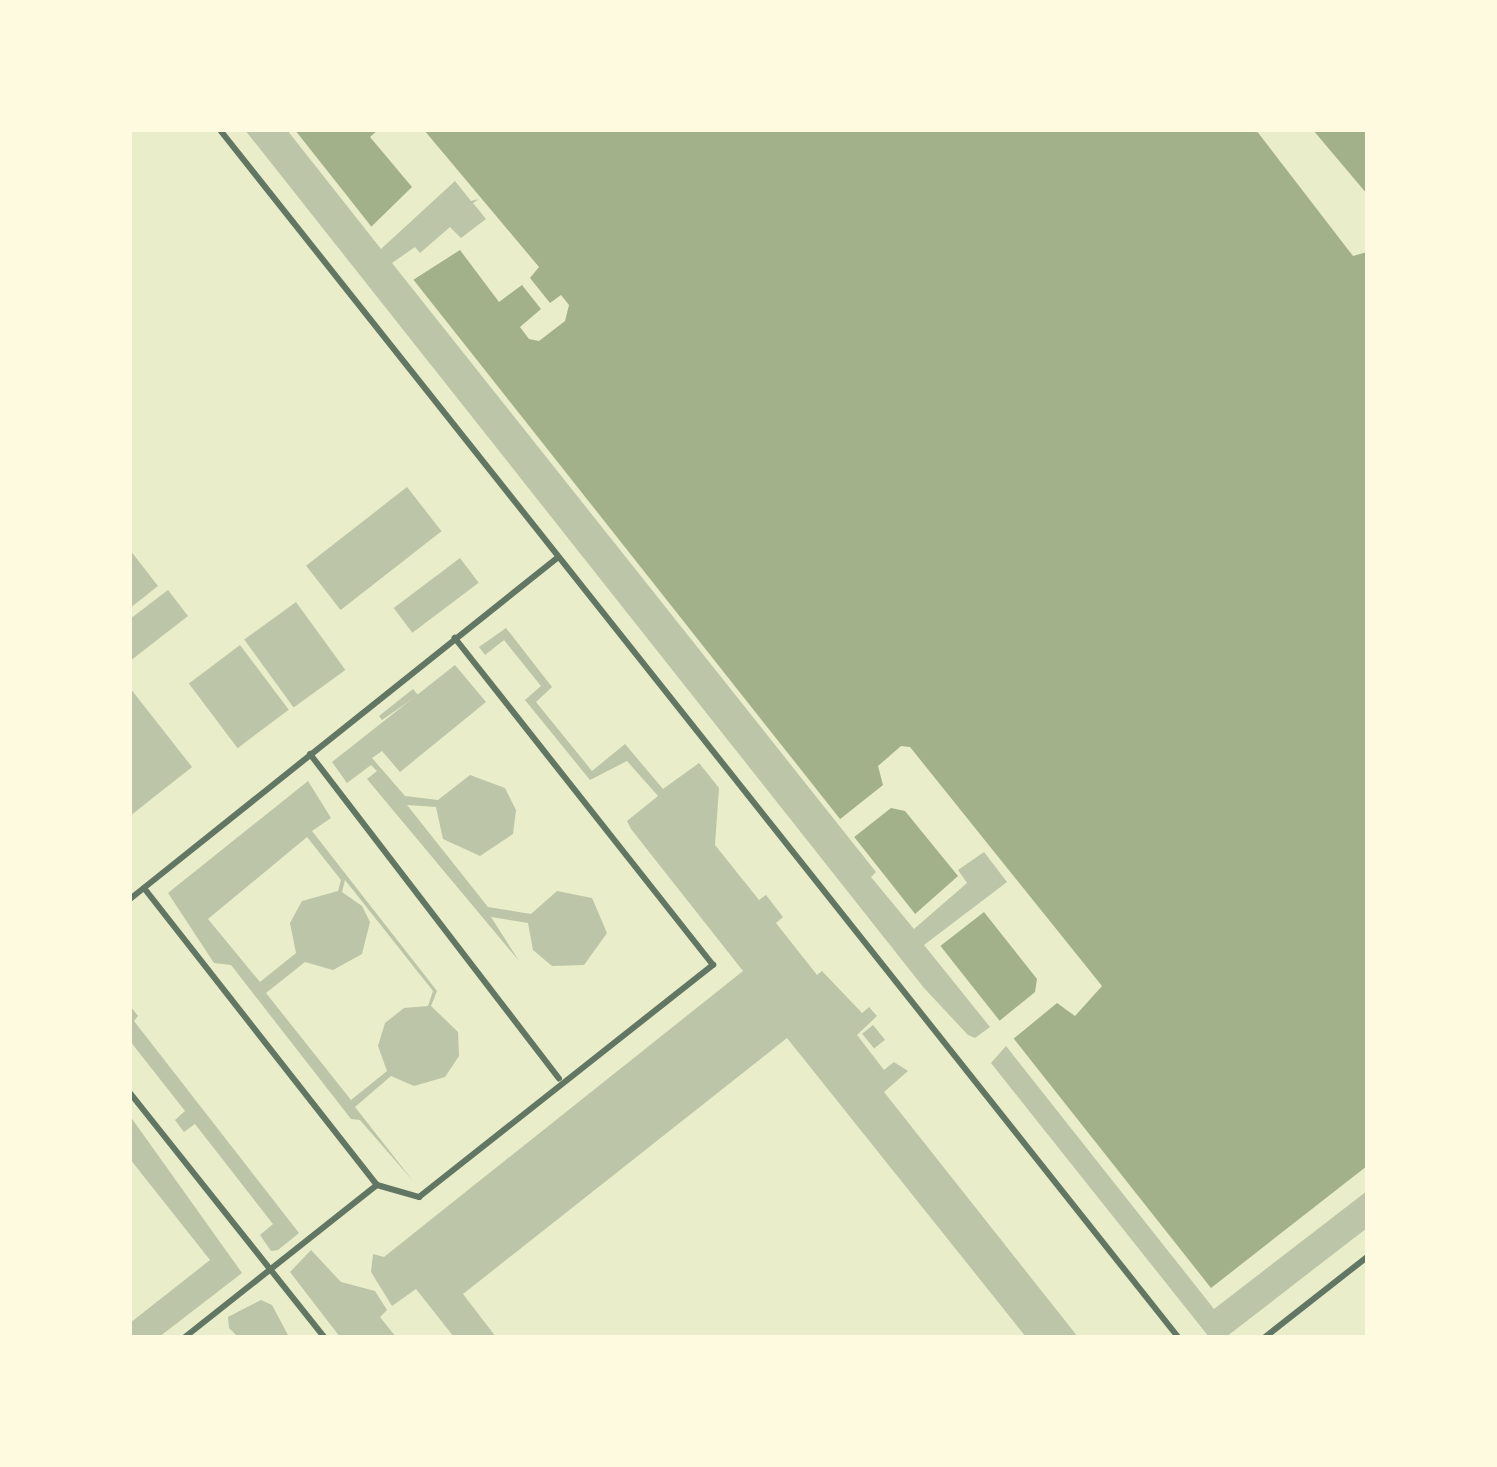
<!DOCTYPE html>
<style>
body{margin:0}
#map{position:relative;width:1497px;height:1467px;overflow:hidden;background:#e9edc9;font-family:Merriweather,serif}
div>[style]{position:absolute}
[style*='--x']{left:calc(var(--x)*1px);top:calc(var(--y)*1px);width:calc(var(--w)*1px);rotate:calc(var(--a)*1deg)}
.water>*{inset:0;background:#a3b18a}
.pier>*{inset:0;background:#e9edc9}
.building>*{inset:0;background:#bcc5a7;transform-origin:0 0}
.service>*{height:6px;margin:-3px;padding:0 3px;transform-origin:3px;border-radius:3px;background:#617663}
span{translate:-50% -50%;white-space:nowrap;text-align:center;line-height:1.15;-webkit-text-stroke:6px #fefae0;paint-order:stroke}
.frame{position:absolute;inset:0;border:132px solid #fefae0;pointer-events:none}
</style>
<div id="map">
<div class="water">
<div style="clip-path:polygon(295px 130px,1367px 130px,1367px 1166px,1211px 1288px)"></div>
</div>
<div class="pier">
<div style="clip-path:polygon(378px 130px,424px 130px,539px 267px,530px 278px,550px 303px,561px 295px,569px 305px,565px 321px,539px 341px,529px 339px,520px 327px,541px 309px,522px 285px,499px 302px,460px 250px,413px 280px,371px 227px,412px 187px,370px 137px)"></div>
<div style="clip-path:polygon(1256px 130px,1313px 130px,1367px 194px,1367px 252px,1353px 256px)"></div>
<div style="clip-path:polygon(901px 746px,910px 747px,1102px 986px,1075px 1016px,1057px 1003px,1012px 1040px,998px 1022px,1035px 992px,1037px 979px,984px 912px,939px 947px,914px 915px,958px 876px,905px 811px,891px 808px,853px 838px,839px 820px,883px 785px,878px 766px)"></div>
</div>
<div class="building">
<div style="clip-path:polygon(245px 130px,287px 130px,381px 249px,455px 181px,471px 201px,479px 199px,473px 203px,486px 219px,461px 238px,450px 227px,420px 253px,415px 247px,392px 263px,876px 872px,871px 877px,914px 929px,967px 883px,958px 870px,984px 852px,1007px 882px,924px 945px,990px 1027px,975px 1038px,968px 1035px,924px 988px)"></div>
<div style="left:407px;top:487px;width:56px;height:128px;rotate:52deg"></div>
<div style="clip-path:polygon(130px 550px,158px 586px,130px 608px)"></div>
<div style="left:460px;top:558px;width:31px;height:83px;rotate:53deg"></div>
<div style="clip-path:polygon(168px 590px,188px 616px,130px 661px,130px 619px)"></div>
<div style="left:296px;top:602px;width:84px;height:64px;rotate:54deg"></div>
<div style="clip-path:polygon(506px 628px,552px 687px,536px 702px,592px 771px,625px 744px,663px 789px,699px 763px,719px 788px,715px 845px,759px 900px,766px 895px,783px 917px,776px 923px,817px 975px,822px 971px,862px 1013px,869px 1007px,877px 1016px,857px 1035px,884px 1070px,894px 1062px,908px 1071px,884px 1092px,1078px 1337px,1026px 1337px,787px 1038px,463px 1294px,496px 1337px,454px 1337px,416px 1289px,392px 1306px,371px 1272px,373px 1254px,384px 1257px,743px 971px,631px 829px,627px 821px,658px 796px,627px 761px,590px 780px,525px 700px,541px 686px,504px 640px,485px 655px,479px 647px)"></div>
<div style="left:240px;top:645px;width:81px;height:64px;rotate:53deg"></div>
<div style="clip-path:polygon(455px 665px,486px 702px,400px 772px,382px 751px,372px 758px,405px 796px,438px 800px,470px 775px,505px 788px,516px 810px,513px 834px,480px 856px,443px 839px,436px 807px,407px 805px,488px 907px,531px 914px,557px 891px,592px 898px,607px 933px,584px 965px,552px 966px,533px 950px,528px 923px,491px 917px,519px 961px,367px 779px,377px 771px,371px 765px,347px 783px,332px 762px)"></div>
<div style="clip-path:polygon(130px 688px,192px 767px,130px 816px)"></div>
<div style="clip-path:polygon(413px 689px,418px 695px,382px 720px,379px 716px)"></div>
<div style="clip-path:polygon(evenodd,308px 781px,331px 818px,312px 831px,437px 991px,431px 1006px,458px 1032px,459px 1056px,445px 1077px,414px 1086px,391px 1076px,355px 1107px,413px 1181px,360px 1120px,351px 1119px,231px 965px,214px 963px,168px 893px,308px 781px,307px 837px,341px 880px,338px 891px,302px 901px,290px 923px,296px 953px,260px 982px,208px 919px,307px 837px,308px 781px,345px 880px,433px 991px,428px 1006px,404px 1008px,385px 1023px,378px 1046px,387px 1071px,351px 1100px,266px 993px,305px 962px,333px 970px,362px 954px,370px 922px,362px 906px,342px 892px,345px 880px)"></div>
<div style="clip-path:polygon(130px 1006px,138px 1016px,134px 1021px,299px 1233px,278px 1250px,271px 1251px,260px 1235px,273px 1224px,195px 1124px,184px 1132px,175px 1120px,185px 1111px,130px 1041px)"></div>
<div style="left:873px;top:1025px;width:19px;height:14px;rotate:51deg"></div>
<div style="clip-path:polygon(1006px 1046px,1214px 1309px,1367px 1191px,1367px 1228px,1226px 1337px,1209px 1337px,991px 1063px)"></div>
<div style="clip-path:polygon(130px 1116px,242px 1273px,159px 1337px,130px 1337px,130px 1323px,210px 1260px,130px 1159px)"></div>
<div style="clip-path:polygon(311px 1250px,341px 1282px,375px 1291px,387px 1310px,380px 1317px,396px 1337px,340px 1337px,290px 1272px)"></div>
<div style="clip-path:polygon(261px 1300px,272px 1305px,289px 1337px,238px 1337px,229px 1328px,228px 1317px)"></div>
</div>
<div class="service">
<div style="--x:220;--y:130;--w:1541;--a:51.56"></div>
<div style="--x:310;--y:754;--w:409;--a:52.5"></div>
<div style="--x:144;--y:888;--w:377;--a:51.9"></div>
<div style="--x:377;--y:1185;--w:44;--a:15.9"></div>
<div style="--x:419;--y:1197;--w:375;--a:-38.3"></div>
<div style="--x:713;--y:965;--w:417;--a:-128.3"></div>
<div style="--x:130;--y:899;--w:546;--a:-38.61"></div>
<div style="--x:130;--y:1093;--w:312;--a:51.5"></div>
<div style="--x:185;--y:1337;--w:245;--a:-38.4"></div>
<div style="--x:1265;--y:1337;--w:130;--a:-38.1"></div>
</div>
<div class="frame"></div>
</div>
